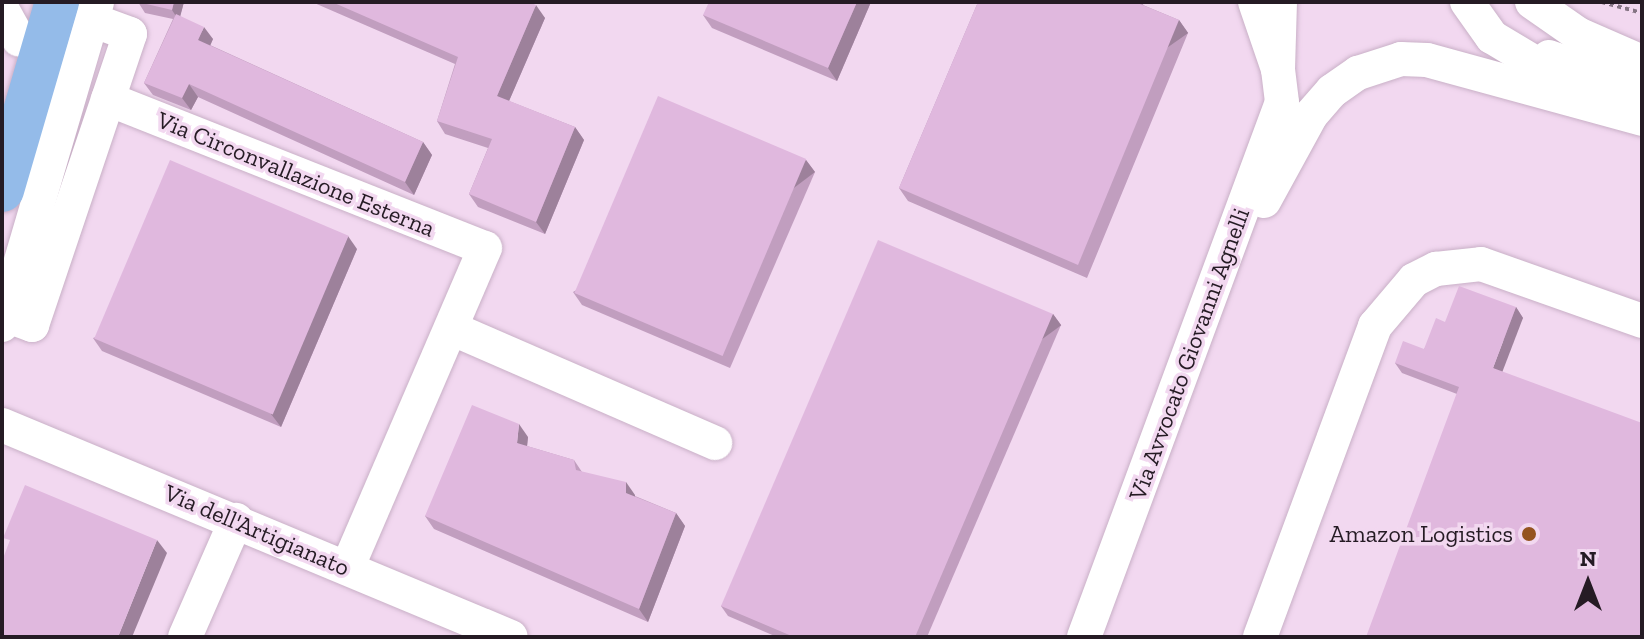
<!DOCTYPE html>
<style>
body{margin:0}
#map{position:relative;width:1644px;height:639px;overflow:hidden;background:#f2d8f0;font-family:"Zilla Slab",serif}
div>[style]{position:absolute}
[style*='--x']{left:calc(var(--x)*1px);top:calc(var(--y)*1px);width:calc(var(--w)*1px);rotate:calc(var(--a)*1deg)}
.path>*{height:4px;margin-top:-2px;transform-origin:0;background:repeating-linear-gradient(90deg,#857484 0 4px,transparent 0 8px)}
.roads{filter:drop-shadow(0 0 2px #c9b0c7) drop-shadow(0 0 2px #c9b0c7)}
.minor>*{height:34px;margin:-17px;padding:0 17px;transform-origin:17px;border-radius:17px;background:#fff}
.major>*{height:44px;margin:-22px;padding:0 22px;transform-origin:22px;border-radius:22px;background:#94bbe9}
.wall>*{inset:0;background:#c19ebf}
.shaded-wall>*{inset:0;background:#9d819b;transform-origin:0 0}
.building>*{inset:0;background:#e0b8de;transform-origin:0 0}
.dots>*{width:22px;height:22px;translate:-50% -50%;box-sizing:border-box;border:4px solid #f2d8f0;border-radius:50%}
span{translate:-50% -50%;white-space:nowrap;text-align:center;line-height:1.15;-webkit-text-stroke:7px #f2d8f0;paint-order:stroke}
.street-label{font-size:24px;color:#251b24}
.poi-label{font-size:24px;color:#251b24}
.right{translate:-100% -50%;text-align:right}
.frame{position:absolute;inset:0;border:4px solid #251b24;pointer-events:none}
.north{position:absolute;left:1548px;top:543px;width:80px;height:80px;-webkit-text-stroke:6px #f2d8f0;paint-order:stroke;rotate:0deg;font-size:22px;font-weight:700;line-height:32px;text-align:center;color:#251b24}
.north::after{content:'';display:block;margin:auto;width:28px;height:36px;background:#251b24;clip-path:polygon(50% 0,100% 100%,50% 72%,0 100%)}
</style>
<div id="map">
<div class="path">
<div style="--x:1602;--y:2;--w:41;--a:15.4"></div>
</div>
<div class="roads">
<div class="minor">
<div style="--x:1255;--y:2;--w:71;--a:71.1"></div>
<div style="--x:1278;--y:69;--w:67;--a:-88.3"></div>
<div style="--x:1467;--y:2;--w:43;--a:54.5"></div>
<div style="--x:1492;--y:37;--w:96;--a:30.9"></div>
<div style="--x:1532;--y:2;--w:56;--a:34.8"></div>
<div style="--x:1578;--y:34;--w:70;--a:23.6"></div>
<div style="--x:2;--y:9;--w:35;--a:61"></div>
<div style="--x:1549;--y:57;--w:98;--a:19"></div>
<div style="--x:108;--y:99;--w:405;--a:21.6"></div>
<div style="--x:485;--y:248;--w:348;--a:113.3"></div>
<div style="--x:1264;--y:201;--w:98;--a:-61.3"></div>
<div style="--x:1311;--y:115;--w:32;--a:-49"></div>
<div style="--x:1332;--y:91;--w:32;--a:-35"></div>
<div style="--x:1358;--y:73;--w:45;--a:-18"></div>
<div style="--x:1401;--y:59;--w:26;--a:2"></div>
<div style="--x:1427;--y:60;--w:223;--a:15.3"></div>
<div style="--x:5;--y:315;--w:29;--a:20"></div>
<div style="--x:32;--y:325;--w:307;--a:-71.4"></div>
<div style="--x:130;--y:34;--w:40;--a:-159.8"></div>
<div style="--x:2;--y:325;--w:337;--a:-73.6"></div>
<div style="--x:453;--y:329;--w:286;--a:23.5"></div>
<div style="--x:2;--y:425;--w:551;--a:22.61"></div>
<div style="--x:185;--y:637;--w:128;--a:-66.4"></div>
<div style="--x:1084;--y:637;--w:570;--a:-69.69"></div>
<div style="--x:1282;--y:102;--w:33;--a:-97"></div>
<div style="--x:1260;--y:637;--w:332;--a:-69.7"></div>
<div style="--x:1375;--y:326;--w:60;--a:-49.7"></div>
<div style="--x:1414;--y:280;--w:25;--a:-27"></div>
<div style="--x:1436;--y:269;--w:45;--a:-6.3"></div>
<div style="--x:1481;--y:264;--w:171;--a:19.5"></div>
</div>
<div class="major">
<div style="--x:2;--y:190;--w:196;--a:-73.7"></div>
</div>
</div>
<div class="wall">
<div style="clip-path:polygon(138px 2px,184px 2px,180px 16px,213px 39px,210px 45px,423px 142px,432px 155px,414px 195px,198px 97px,191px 110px,153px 95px,144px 83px,173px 19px,145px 13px)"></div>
<div style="clip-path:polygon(312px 2px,529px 2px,545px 18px,509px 101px,575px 127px,584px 140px,545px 234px,478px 207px,469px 194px,488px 148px,445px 134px,437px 121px,455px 64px)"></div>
<div style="clip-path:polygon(871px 2px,837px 81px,712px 28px,703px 15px)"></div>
<div style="clip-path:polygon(978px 2px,1144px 2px,1143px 5px,1179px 20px,1188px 33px,1087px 278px,908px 201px,899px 188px)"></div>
<div style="clip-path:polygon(806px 160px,815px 172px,730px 368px,582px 305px,573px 292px)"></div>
<div style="clip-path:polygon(357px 249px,281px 427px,102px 351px,93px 338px)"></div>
<div style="clip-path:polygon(1516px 307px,1523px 318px,1457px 394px,1402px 373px,1395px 363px,1424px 349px,1445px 322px)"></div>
<div style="clip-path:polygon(1053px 314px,1061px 325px,927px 637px,777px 637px,728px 616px,721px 606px)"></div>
<div style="clip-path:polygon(528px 437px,527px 446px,574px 460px,582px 472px,635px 496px,676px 513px,685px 526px,648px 622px,434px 529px,425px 516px)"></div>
</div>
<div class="shaded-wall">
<div style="clip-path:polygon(174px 2px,184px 2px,179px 21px,172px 10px)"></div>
<div style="clip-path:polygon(857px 2px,871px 2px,837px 81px,828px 68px)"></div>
<div style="clip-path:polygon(536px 5px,545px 18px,506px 108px,497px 96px)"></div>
<div style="left:1179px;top:20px;width:16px;height:265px;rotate:55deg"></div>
<div style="clip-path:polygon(204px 27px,213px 39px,207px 53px,198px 40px)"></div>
<div style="clip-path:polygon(189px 84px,198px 97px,191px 110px,182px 98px)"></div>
<div style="clip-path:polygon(575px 127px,584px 140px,545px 234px,536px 222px)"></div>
<div style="clip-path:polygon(423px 142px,432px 155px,414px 195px,405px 182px)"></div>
<div style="left:806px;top:160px;width:15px;height:214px;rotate:53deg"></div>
<div style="clip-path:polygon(348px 236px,357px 249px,281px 427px,271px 414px)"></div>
<div style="clip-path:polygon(1516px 307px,1523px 318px,1500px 378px,1493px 368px)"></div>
<div style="left:1053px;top:314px;width:14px;height:351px;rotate:54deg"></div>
<div style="clip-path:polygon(519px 424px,528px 437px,526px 456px,517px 443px)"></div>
<div style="clip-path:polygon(626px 482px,635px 495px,635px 506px,626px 493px)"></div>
<div style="clip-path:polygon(676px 513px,685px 526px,648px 622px,639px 609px)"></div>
<div style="clip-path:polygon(157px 540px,167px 553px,132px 637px,118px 637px)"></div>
</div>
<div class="building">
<div style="clip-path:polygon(138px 2px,174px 2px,172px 10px)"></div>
<div style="clip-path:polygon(332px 2px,529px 2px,536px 5px,497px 96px,575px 127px,536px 222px,469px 194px,492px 139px,437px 121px,458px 57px)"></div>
<div style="clip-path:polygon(709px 2px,857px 2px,828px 68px,703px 15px)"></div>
<div style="clip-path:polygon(978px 2px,1135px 2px,1179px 20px,1078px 265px,899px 188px)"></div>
<div style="clip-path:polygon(176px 14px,204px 27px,198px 40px,423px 142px,405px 182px,189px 84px,182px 98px,144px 83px)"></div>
<div style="left:658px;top:96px;width:161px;height:214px;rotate:23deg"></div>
<div style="left:170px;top:160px;width:194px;height:194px;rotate:23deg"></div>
<div style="clip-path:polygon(878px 240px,1053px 314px,915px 637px,794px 637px,721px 606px)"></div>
<div style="clip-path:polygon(1459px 286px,1516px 307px,1493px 368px,1642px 423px,1642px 637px,1366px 637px,1459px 387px,1395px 363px,1403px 341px,1424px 349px,1436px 318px,1445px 322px)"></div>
<div style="clip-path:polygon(472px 405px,519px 424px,517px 443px,574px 460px,576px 470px,626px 482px,626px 493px,676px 513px,639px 609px,425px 516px)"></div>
<div style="clip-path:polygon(25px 485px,157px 540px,118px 637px,2px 637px,2px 561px,10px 540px,3px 538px)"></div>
</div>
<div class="dots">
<div style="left:1529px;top:534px;background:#94531f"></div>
</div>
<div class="street-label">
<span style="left:296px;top:174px;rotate:22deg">Via Circonvallazione Esterna</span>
<span style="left:1189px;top:354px;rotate:-70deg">Via Avvocato Giovanni Agnelli</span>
<span style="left:257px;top:530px;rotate:23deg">Via dell'Artigianato</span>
</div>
<div class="poi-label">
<span class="right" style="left:1513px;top:534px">Amazon Logistics</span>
</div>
<div class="frame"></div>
<div class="north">N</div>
</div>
